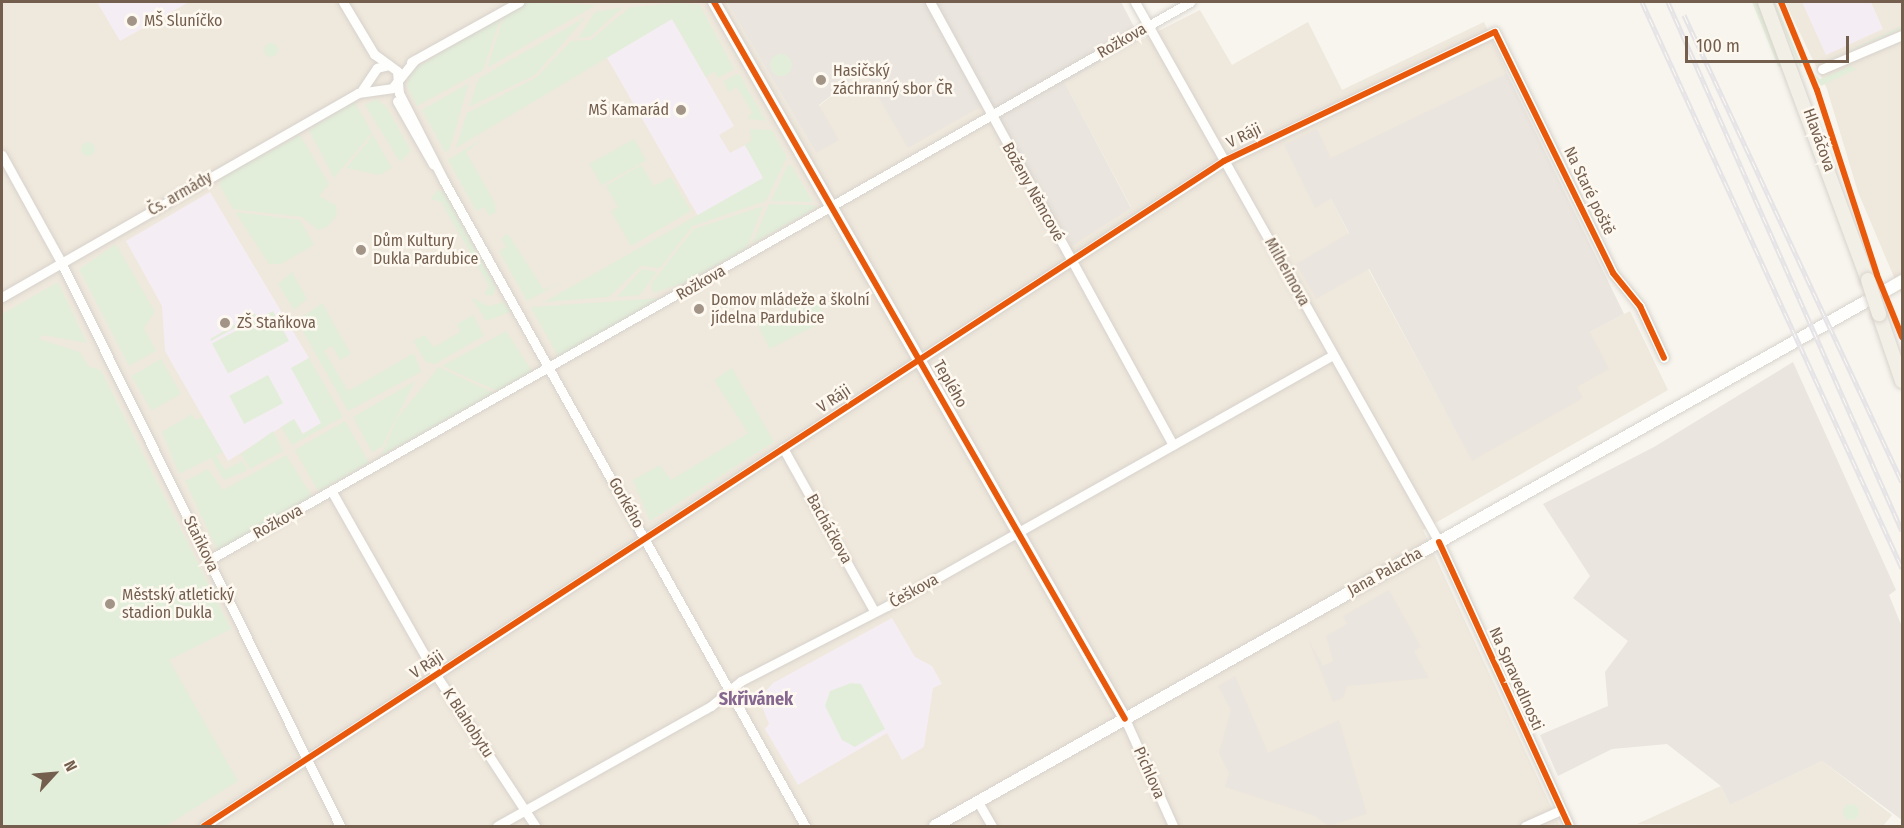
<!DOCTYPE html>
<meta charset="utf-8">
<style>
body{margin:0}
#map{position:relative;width:1904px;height:828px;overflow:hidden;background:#f7f5ee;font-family:"Fira Sans Condensed",sans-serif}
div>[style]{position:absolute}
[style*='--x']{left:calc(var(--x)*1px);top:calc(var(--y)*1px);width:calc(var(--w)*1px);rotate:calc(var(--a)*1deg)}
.residential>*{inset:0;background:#efe8dc}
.industrial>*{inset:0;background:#eae5de}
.education>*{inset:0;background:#f5edf4}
.green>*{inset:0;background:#e3eeda;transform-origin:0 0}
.round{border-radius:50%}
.roads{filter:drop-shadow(0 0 2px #d7d2cc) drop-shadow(0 0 2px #d7d2cc)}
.minor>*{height:9px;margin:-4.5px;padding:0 4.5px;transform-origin:4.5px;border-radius:4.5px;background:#fefefc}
.secondary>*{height:12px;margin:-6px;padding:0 6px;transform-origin:6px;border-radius:6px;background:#fefefc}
.primary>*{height:14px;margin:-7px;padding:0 7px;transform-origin:7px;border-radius:7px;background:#f2efe7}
.rail>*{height:5px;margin-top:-2.5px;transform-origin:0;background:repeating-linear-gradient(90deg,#fef9f0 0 9px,#e5e3e6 0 18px);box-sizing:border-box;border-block:2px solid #e5e3e6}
.bridges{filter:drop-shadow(0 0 2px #d8d2cb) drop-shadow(0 0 2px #d8d2cb)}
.primary-bridge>*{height:14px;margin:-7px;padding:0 7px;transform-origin:7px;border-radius:7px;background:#f2efe7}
.cycleway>*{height:6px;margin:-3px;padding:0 3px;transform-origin:3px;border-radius:3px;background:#e8590c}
.dots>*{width:16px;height:16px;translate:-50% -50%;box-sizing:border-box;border:3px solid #fef9f0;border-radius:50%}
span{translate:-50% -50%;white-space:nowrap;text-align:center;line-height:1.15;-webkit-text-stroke:5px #fef9f0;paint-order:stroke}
.poi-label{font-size:16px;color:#745f4f}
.left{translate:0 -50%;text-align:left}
.right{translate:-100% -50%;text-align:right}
.street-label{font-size:16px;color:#745f4f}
.neighbourhood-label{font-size:18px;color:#85668f;font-weight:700}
.frame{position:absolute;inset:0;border:3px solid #745f4f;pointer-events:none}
.north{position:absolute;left:24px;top:744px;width:60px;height:60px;-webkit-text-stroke:4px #fef9f0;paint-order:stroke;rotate:64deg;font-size:16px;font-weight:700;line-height:24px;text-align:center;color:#745f4f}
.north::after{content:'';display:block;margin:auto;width:21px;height:27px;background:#745f4f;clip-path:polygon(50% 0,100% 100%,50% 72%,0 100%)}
.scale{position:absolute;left:1685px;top:36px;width:164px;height:27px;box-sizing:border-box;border:3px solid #745f4f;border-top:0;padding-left:8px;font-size:18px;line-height:21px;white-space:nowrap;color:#745f4f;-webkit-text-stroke:4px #fef9f0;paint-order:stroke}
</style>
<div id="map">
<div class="residential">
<div style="clip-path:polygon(2px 2px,727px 2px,816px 153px,819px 106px,863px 71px,989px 102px,1072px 245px,1131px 207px,1065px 83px,1141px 40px,1200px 10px,1232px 65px,1308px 22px,1342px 90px,1484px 22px,1507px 73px,1467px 93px,1315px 207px,1331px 199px,1349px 234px,1297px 265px,1368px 269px,1472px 460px,1577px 387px,1590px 332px,1630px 311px,1668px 390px,1423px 530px,1560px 826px,2px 826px)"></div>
<div style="clip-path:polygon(1785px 2px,1902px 2px,1902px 296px,1858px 192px,1827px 89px)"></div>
<div style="clip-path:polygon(1822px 761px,1892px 815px,1883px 826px,1637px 824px,1721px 786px,1730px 805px)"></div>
</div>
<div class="industrial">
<div style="clip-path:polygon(727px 2px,1121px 2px,1141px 40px,1065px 83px,1131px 208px,1072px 246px,989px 102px,908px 148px,863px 71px,819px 105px,839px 140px,816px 153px)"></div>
<div style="clip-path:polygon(1507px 73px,1624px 314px,1590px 332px,1609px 369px,1577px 387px,1583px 398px,1472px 461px,1369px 269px,1316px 299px,1296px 264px,1349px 233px,1331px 199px,1315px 208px,1284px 145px,1317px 129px,1331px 158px)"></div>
<div style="clip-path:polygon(1793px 362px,1896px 590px,1889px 595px,1902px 627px,1902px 820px,1822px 761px,1730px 805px,1721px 786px,1667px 744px,1612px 749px,1558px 776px,1540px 735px,1608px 706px,1605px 672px,1628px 641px,1573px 598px,1590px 576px,1543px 504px,1654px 447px)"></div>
<div style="clip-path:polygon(1389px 590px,1421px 647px,1414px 651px,1429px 678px,1347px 686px,1343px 698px,1333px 702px,1308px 639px,1323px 666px,1333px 661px,1326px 636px,1347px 624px,1343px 616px)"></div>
<div style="clip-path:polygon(1235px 676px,1268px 753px,1339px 720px,1367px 814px,1328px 826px,1315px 816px,1225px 787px,1229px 773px,1219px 753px,1231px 710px,1218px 686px)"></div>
</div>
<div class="education">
<div style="clip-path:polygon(97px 2px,189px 2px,120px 41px)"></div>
<div style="clip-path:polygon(1802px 2px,1871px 2px,1883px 29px,1826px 55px)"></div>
<div style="clip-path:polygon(672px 19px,734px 126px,719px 135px,730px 153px,745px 145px,764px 178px,698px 216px,606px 56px)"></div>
<div style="clip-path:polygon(210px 192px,309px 358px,291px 368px,322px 423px,302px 434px,294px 419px,228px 461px,165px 351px,162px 306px,126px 241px)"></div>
<div style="clip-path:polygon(892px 618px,915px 657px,932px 666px,942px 684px,933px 688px,924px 747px,902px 760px,887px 733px,798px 785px,765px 729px,769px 724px,759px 699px,773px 683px)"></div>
</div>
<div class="green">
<div style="clip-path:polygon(527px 2px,596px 5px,487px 68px,504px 15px)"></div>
<div style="clip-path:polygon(1752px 2px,1758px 2px,1781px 67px,1778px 66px)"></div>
<div style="clip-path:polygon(1773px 2px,1775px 2px,1802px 66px,1800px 67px)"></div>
<div style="clip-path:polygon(682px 3px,700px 5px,734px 69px,718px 78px,714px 72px,706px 77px,672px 19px,456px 148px,467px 113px,537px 77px,571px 41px,591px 40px,630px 7px)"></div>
<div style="clip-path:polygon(623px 7px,590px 37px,578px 38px,595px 12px)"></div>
<div style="clip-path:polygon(501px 17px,483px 70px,417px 106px,407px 86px,410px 71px)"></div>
<div style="clip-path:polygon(586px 17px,535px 75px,469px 107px,479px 78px)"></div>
<div style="clip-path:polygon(1902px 26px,1902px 29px,1826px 61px)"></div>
<div class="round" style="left:264px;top:43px;width:14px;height:14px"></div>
<div class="round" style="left:770px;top:54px;width:22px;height:22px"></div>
<div style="clip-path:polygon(1850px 66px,1857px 69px,1821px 86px,1812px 72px,1820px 79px)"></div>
<div style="clip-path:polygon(737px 74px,740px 75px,766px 121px,748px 119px,752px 112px,737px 87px,728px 92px,724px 81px)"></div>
<div style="clip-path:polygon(469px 83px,449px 150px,445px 152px,422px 110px)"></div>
<div style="clip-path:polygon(376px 99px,386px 106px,411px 151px,400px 162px,365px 105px)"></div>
<div style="clip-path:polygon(354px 101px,372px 133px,334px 178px,309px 130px)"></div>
<div style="clip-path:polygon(750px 129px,772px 130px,787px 157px,766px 201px,693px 226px,660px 268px,641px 266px,609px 297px,544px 302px,763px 178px,745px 145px,751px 141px)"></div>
<div style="clip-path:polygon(300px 135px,329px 184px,319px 196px,336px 205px,337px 215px,327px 227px,318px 230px,302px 217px,233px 209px,220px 186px,222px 177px)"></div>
<div style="clip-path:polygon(373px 135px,392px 168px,380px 175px,346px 168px)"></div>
<div style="clip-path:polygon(482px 139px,466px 152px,495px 203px,496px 212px,489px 216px,484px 207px,476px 211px,448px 160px)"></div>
<div style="left:634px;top:139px;width:25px;height:51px;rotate:61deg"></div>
<div class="round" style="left:81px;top:142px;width:14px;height:14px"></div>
<div style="clip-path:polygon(641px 165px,654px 186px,671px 177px,691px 211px,631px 246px,611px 211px,618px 207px,606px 186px)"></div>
<div style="clip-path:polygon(788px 165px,791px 165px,813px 202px,771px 201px)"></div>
<div style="clip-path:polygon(437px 190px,444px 192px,496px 287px,493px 296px,484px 294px,489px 286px,441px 202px,431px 199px)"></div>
<div style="clip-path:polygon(769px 204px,814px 205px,816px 208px,752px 244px)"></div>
<div style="clip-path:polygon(763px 206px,747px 248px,684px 283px,653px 293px,651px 284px,694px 229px)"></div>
<div style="clip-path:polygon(235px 212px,300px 220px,314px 245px,281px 264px,269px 264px)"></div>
<div style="clip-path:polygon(508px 234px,544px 290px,564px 281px,527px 301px,499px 251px,506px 247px,501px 238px)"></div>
<div style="clip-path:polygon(116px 244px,155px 312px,144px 328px,156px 351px,129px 366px,79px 269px)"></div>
<div style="clip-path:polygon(642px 269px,657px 272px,640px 295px,617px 297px)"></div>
<div style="clip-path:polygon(292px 272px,307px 299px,294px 310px,278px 284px)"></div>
<div style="clip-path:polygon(58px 282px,87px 343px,43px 335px,39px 339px,80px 352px,88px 366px,101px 370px,231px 629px,169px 660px,238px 781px,166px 826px,2px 826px,2px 314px)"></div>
<div style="left:814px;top:295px;width:28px;height:64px;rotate:63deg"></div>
<div style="clip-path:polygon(471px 297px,488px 306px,504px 302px,511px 312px,486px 321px)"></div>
<div style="clip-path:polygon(661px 298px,560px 359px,531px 308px,532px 307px)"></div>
<div style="clip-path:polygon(322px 303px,351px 354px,340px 360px,332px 346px,324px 351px,348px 391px,414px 353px,421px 372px,348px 411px,297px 321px)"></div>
<div style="left:273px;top:311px;width:34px;height:69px;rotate:62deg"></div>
<div style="clip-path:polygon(255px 313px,256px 316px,211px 341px,210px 339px)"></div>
<div style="clip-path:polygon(473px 315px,484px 336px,435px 364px,426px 362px,413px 341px,425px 335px,434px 347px,460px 332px,457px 324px)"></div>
<div style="clip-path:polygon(506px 331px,532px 371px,497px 391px,442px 366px)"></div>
<div style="clip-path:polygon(309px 358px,343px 417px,292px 445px,281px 427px,294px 419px,303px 434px,321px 423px,291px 368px)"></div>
<div style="left:161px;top:359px;width:40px;height:34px;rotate:60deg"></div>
<div style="clip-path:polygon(439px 367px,494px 393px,381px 456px,398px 417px)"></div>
<div style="clip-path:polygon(732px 368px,774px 442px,650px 521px,633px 480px,660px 465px,671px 480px,748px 433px,714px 380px)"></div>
<div style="left:268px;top:375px;width:32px;height:44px;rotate:62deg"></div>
<div style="clip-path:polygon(415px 381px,382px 447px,372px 452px,353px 417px)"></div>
<div style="clip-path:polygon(192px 414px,195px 420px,202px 417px,223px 452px,216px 456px,225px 470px,242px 461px,248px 470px,224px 480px,211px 458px,179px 474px,162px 432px)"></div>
<div style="left:345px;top:421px;width:48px;height:58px;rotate:60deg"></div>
<div style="clip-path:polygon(273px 431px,283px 451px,250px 469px,241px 454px)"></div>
<div style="clip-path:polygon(286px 455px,312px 496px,218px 552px,185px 481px,208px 469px,223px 490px)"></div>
<div style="clip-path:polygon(851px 683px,861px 684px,885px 729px,855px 747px,842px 740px,825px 706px,830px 691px)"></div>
<div class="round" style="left:1843px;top:804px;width:16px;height:16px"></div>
</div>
<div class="roads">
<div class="minor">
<div style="--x:343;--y:2;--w:61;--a:59.2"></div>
<div style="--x:374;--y:54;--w:29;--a:36"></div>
<div style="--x:397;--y:71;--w:22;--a:85"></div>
<div style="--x:399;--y:93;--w:99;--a:62.9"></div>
<div style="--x:444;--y:181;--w:739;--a:60.76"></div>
<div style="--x:930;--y:2;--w:505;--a:61.25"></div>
<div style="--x:1135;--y:2;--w:620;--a:60.62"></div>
<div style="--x:1439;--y:542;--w:312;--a:65.4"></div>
<div style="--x:411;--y:62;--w:124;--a:-29.1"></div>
<div style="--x:1822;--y:69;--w:87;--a:-23"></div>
<div style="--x:362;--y:90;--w:27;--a:-56"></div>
<div style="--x:377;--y:68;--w:12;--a:-14"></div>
<div style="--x:397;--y:101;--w:73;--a:60.3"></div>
<div style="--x:2;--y:155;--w:122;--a:61.1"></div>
<div style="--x:61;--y:262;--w:629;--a:63.68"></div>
<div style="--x:2;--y:297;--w:410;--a:-29.8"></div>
<div style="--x:358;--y:93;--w:34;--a:-8"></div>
<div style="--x:392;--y:88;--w:35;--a:-51"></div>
<div style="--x:783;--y:448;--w:187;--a:60.8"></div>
<div style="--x:332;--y:492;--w:210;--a:60.4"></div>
<div style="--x:436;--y:675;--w:181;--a:56.7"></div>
<div style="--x:209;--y:560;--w:1129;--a:-29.63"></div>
<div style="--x:1125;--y:719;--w:117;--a:65.8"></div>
<div style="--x:978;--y:802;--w:28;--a:60"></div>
<div style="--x:204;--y:826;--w:1218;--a:-33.1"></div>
<div style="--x:1224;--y:161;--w:300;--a:-25.5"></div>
<div style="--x:1495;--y:32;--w:268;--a:63.9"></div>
<div style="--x:1613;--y:273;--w:43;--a:50.7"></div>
<div style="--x:1640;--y:306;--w:57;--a:65.2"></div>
<div style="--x:497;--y:826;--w:245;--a:-29.3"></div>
<div style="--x:711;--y:706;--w:39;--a:-40"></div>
<div style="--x:741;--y:681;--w:164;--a:-27.2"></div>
<div style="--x:887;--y:606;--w:512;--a:-29.37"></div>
<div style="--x:1525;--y:826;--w:39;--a:-24"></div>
</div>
<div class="secondary">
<div style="--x:714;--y:2;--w:826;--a:60.18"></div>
<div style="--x:1885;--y:291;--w:20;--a:-30"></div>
<div style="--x:935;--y:826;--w:1067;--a:-29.4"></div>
</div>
<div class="primary">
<div style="--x:1765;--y:2;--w:296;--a:69.7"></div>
<div style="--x:1879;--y:314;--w:71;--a:71.1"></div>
</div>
</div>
<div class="rail">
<div style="--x:1642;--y:2;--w:623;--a:65.33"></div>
<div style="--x:1668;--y:2;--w:578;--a:66.14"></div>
<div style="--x:1684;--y:15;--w:515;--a:64.98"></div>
</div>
<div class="bridges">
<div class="primary-bridge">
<div style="--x:1868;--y:280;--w:36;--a:72"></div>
</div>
</div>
<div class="cycleway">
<div style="--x:714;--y:2;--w:826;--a:60.18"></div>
<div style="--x:1781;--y:2;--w:95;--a:67.8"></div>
<div style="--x:1817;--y:90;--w:194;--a:72"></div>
<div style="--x:1877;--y:275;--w:67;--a:68"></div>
<div style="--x:1439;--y:542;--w:312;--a:65.4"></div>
<div style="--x:204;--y:826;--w:1218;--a:-33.1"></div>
<div style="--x:1224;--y:161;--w:300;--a:-25.5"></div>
<div style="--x:1495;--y:32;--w:268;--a:63.9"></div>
<div style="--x:1613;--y:273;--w:43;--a:50.7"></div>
<div style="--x:1640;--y:306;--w:57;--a:65.2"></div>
</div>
<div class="dots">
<div style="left:132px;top:21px;background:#a29487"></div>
<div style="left:821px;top:80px;background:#a29487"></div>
<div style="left:681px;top:110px;background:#a29487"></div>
<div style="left:361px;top:250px;background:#a29487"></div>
<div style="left:699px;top:309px;background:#a29487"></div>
<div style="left:225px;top:323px;background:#a29487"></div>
<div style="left:110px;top:604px;background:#a29487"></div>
</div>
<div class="poi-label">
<span class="left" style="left:144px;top:21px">MŠ Sluníčko</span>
<span class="left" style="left:833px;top:80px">Hasičský<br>záchranný sbor ČR</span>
<span class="right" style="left:669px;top:110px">MŠ Kamarád</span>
<span class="left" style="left:373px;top:250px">Dům Kultury<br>Dukla Pardubice</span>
<span class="left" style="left:711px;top:309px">Domov mládeže a školní<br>jídelna Pardubice</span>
<span class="left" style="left:237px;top:323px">ZŠ Staňkova</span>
<span class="left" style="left:122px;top:604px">Městský atletický<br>stadion Dukla</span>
</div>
<div class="street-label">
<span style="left:1122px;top:41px;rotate:-30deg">Rožkova</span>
<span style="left:1244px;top:136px;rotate:-26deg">V Ráji</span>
<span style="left:1819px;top:140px;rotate:70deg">Hlaváčova</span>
<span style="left:1589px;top:191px;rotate:64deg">Na Staré poště</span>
<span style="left:1033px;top:192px;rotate:61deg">Boženy Němcové</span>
<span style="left:180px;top:194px;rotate:-30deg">Čs. armády</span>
<span style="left:1287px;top:272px;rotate:61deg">Milheimova</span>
<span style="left:701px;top:283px;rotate:-30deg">Rožkova</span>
<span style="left:950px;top:384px;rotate:60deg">Teplého</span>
<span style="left:834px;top:399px;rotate:-33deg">V Ráji</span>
<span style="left:626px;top:503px;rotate:61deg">Gorkého</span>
<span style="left:278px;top:522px;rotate:-29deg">Rožkova</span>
<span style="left:829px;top:529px;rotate:61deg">Bacháčkova</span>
<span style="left:201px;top:544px;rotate:64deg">Staňkova</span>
<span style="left:1385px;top:572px;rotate:-29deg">Jana Palacha</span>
<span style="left:914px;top:591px;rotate:-29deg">Češkova</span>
<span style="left:427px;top:665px;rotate:-33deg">V Ráji</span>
<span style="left:1516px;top:679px;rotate:66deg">Na Spravedlnosti</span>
<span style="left:468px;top:723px;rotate:57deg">K Blahobytu</span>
<span style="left:1149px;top:773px;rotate:66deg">Pichlova</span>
</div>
<div class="neighbourhood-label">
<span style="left:756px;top:699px">Skřivánek</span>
</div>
<div class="frame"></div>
<div class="north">N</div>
<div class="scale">100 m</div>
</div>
